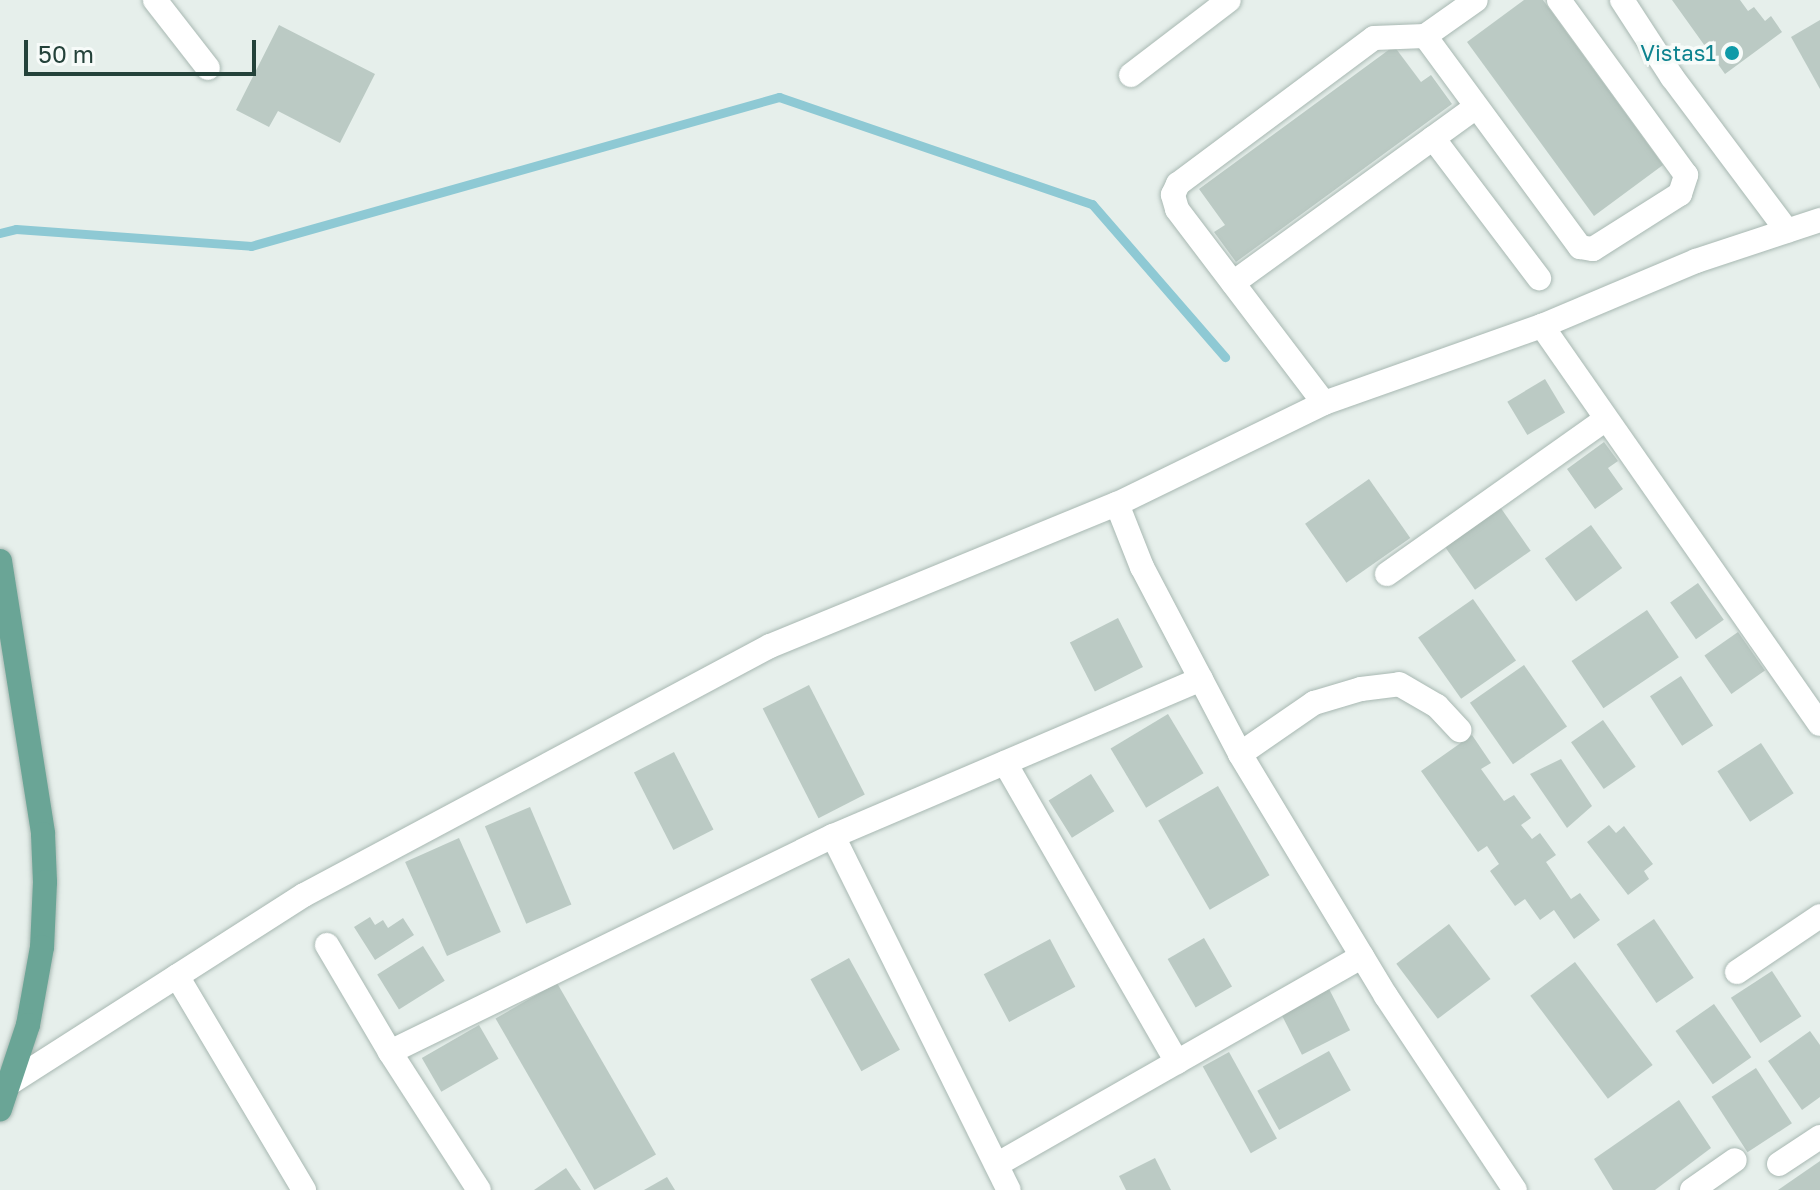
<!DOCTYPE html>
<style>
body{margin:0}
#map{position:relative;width:1820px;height:1190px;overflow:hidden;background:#e6efeb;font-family:"Golos Text",sans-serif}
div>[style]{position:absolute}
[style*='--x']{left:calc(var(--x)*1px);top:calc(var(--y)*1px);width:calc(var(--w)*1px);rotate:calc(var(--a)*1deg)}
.stream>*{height:9px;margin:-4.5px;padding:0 4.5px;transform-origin:4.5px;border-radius:4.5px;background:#8ec9d4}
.building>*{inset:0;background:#bbcac4;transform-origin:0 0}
.roads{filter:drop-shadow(0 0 2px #a8b8b2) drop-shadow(0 0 2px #a8b8b2)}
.minor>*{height:24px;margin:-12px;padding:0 12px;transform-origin:12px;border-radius:12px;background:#fff}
.primary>*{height:24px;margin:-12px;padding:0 12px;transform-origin:12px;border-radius:12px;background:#6aa596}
.dots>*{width:22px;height:22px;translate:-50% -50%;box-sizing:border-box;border:4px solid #f7fbf9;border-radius:50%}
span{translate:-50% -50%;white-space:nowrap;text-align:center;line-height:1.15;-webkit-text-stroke:7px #f7fbf9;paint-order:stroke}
.culture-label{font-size:22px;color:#0d838f}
.right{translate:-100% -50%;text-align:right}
.scale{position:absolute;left:24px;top:40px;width:232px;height:36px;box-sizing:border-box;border:4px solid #24423a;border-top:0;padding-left:10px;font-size:24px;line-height:28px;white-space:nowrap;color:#24423a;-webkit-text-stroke:6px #f7fbf9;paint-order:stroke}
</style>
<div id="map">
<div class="stream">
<div style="--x:0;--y:233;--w:16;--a:-14"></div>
<div style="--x:16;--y:229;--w:236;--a:4.1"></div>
<div style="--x:251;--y:246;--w:549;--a:-15.76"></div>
<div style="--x:779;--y:97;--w:331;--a:18.9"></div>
<div style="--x:1092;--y:204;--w:203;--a:49"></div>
</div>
<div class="building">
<div style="clip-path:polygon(1524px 0,1543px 0,1663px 165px,1594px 216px,1467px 42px)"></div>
<div style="clip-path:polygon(1672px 0,1740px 0,1748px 11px,1754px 7px,1765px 21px,1771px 16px,1782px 32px,1725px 74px)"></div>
<div style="clip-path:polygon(1820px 20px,1820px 89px,1791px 37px)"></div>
<div style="clip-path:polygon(279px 25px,375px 74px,340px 143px,278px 111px,269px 127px,236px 110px)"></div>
<div style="clip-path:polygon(1394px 46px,1421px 82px,1431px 75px,1452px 104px,1236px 262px,1214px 232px,1225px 225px,1199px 189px)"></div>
<div style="left:1545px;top:379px;width:39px;height:44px;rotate:59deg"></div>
<div style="clip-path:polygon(1604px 442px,1618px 461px,1608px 468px,1623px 489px,1595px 509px,1567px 469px)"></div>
<div style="left:1369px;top:479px;width:72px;height:78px;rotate:55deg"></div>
<div style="left:1498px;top:504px;width:57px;height:68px;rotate:55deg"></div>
<div style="left:1591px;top:525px;width:53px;height:57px;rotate:54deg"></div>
<div style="left:1698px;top:583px;width:45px;height:34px;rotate:55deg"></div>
<div style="left:1473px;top:599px;width:75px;height:67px;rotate:55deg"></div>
<div style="left:1647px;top:610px;width:57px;height:91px;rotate:56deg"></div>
<div style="left:1118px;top:618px;width:55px;height:54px;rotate:63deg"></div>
<div style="left:1738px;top:632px;width:47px;height:41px;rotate:55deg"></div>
<div style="left:1524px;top:665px;width:75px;height:66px;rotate:55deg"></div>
<div style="left:1681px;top:676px;width:59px;height:37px;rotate:57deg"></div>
<div style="left:809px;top:685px;width:123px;height:52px;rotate:63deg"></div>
<div style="left:1168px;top:714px;width:69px;height:67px;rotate:59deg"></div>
<div style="left:1603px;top:720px;width:57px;height:39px;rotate:55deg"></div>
<div style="clip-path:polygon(1472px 735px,1491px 763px,1481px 769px,1504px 801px,1514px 795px,1531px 818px,1521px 825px,1532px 839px,1540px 833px,1556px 855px,1546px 862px,1571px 899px,1580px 893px,1600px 920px,1574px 939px,1554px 910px,1540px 920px,1525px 899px,1515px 906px,1490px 871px,1499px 864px,1487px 846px,1478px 852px,1421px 771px)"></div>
<div style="left:1761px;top:743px;width:60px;height:52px;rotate:57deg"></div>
<div style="left:674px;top:752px;width:87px;height:45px;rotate:63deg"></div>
<div style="clip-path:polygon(1561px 759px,1592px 806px,1567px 828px,1530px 774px)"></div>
<div style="left:1091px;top:774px;width:44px;height:50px;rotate:58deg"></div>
<div style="left:1218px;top:786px;width:103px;height:69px;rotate:60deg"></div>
<div style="left:530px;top:807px;width:106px;height:49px;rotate:67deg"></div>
<div style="clip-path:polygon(1609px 825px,1616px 833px,1624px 826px,1653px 864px,1644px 871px,1649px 879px,1628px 895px,1587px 842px)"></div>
<div style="left:459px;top:838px;width:103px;height:59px;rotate:66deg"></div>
<div style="clip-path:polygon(370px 917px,375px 925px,383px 920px,388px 928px,403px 918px,414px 935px,375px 960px,354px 927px)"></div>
<div style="left:1654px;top:919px;width:71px;height:45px;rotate:56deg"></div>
<div style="left:1449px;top:924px;width:69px;height:66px;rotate:53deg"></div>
<div style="left:1204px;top:938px;width:56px;height:42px;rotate:60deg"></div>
<div style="left:1050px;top:939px;width:54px;height:75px;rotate:62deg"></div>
<div style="left:423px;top:946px;width:41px;height:54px;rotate:58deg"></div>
<div style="left:849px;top:958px;width:105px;height:44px;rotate:61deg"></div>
<div style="left:1575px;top:962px;width:129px;height:56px;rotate:53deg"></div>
<div style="left:1772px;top:971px;width:54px;height:49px;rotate:57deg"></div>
<div style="left:557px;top:983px;width:198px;height:71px;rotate:60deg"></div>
<div style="left:1326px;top:983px;width:53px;height:54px;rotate:63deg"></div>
<div style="left:1714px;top:1004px;width:65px;height:47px;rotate:55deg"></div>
<div style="left:479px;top:1025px;width:39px;height:66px;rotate:60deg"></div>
<div style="clip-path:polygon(1810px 1031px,1820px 1045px,1820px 1097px,1802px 1110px,1768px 1061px)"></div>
<div style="left:1329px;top:1051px;width:45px;height:82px;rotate:61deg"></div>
<div style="left:1229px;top:1052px;width:99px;height:30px;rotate:61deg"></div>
<div style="left:1756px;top:1068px;width:66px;height:53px;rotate:57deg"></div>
<div style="clip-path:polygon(1679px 1100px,1711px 1148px,1655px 1190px,1613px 1190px,1594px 1159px)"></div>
<div style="clip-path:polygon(1155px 1158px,1171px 1190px,1126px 1190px,1119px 1176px)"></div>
<div style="clip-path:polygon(1820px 1161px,1820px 1190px,1778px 1190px)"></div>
<div style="clip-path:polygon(566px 1168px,581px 1190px,534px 1190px)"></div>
<div style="clip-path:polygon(667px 1177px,675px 1190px,644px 1190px)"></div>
</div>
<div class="roads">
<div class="minor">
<div style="--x:155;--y:0;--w:86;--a:52.1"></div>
<div style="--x:1622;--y:0;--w:92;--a:57"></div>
<div style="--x:1672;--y:77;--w:192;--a:53.2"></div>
<div style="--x:1425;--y:36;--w:262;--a:53.7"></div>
<div style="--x:1580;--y:247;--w:13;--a:9"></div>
<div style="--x:1593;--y:249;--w:103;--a:-32.3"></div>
<div style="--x:1680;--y:194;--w:20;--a:-72"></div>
<div style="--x:1686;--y:175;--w:216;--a:-126"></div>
<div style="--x:1131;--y:75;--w:123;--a:-37.4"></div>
<div style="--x:1433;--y:138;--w:176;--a:52.9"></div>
<div style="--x:1233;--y:283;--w:300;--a:-35.9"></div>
<div style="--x:1542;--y:326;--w:485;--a:55.1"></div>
<div style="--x:1324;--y:403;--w:243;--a:-127.2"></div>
<div style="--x:1177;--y:209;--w:15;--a:-106"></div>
<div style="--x:1173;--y:195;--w:12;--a:-66"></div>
<div style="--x:1178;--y:184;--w:244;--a:-36.7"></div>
<div style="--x:1374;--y:38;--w:51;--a:-2.2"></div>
<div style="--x:1425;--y:36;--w:62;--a:-35.2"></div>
<div style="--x:1117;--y:504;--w:68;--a:68.4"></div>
<div style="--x:1142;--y:567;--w:211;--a:62.3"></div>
<div style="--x:1240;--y:754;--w:283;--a:58.9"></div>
<div style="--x:1386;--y:996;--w:233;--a:56.4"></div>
<div style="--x:1387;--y:574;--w:268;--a:-35.3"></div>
<div style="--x:1240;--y:754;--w:90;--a:-34.6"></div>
<div style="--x:1314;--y:703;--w:49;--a:-16.6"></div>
<div style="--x:1361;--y:689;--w:38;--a:-7"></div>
<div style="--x:1399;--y:684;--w:44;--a:30.1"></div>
<div style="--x:1437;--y:706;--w:33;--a:47"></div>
<div style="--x:1005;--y:763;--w:345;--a:60.1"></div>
<div style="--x:833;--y:836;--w:395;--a:63.6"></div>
<div style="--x:327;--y:945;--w:124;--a:59.5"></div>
<div style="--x:390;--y:1052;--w:164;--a:57.2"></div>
<div style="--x:1737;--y:972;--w:100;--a:-34"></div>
<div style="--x:177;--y:976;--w:249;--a:59.3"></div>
<div style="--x:390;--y:1052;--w:493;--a:-26"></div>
<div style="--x:833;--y:836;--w:400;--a:-23.1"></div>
<div style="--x:10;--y:1083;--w:349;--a:-32.6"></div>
<div style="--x:304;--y:895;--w:528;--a:-28.12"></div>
<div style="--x:770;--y:646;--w:375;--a:-22.3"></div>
<div style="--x:1117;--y:504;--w:230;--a:-26"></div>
<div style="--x:1324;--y:403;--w:231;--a:-19.5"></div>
<div style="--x:1542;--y:326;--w:167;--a:-22.9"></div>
<div style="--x:1696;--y:261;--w:131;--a:-18.3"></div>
<div style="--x:998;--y:1164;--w:419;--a:-29.7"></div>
<div style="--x:1779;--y:1164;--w:49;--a:-33.4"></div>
<div style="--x:1692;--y:1190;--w:52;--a:-34.9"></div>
</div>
<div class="primary">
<div style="--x:0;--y:561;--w:276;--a:81"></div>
<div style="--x:43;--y:834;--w:48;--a:87.6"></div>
<div style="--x:45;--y:882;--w:65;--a:92.6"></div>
<div style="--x:42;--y:947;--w:79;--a:100.2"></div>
<div style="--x:28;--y:1025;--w:89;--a:108.4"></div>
</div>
</div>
<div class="dots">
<div style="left:1732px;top:53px;background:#0f9aa8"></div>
</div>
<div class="culture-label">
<span class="right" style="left:1716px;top:53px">Vistas1</span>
</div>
<div class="scale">50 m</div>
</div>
